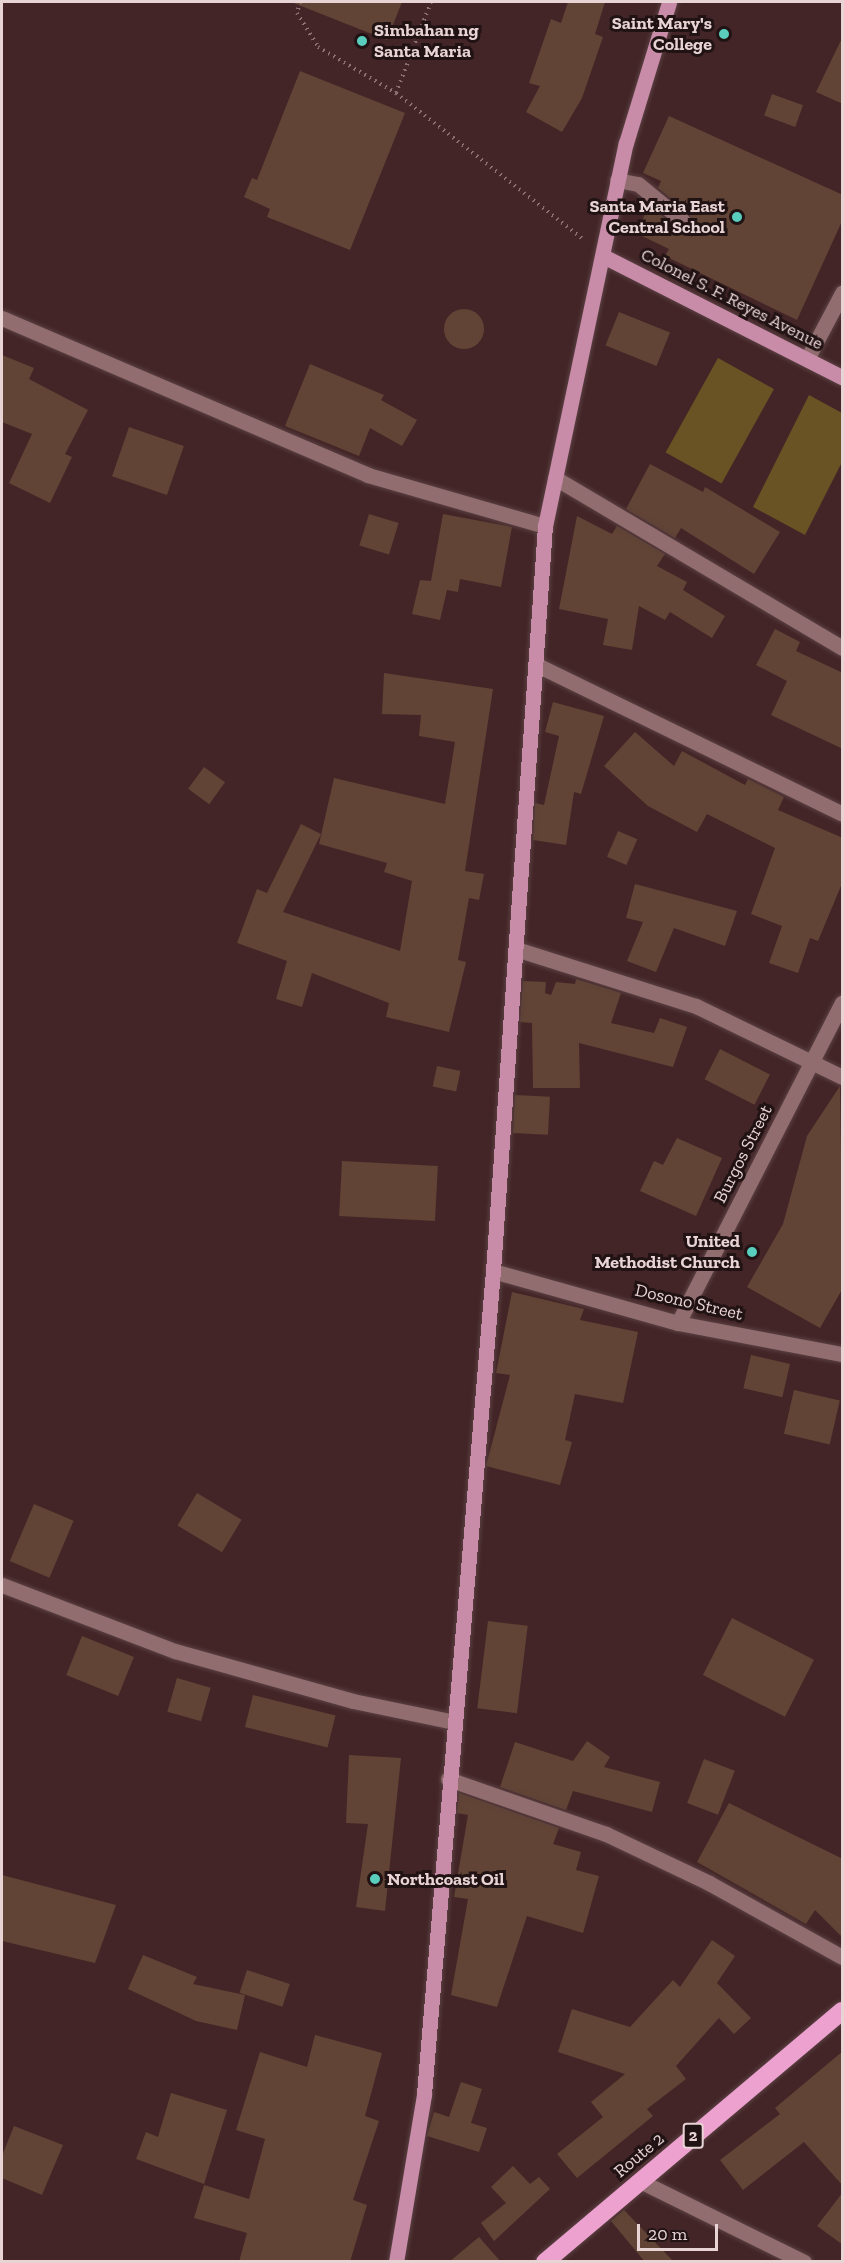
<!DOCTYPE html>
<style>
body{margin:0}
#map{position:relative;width:844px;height:2263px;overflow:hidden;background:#432527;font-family:"Zilla Slab",serif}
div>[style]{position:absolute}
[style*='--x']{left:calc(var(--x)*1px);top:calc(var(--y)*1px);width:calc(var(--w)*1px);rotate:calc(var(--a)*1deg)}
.green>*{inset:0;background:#695224;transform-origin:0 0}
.building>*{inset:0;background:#614435;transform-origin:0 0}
.round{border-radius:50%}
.path>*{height:4px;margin-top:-2px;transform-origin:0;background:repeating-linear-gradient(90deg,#8c7173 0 1.5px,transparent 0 6px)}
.roads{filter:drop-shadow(0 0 2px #5b4143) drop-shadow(0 0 2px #5b4143)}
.minor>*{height:15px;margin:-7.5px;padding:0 7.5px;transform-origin:7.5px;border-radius:7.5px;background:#916d6f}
.major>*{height:15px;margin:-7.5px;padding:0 7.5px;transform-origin:7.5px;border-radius:7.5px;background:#c88ca9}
.highway>*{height:18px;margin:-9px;padding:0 9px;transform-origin:9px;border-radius:9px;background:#eda1cf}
.dots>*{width:16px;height:16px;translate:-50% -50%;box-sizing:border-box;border:3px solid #211314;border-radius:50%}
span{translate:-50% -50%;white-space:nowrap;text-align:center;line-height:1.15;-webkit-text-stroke:6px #211314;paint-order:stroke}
.shield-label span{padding:2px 4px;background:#211314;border:2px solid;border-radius:4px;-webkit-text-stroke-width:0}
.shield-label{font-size:16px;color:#e9d4d5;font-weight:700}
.poi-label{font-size:18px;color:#e9d4d5;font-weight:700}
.right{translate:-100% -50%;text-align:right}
.left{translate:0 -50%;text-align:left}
.street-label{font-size:18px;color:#e9d4d5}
.frame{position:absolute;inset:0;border:3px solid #e9d4d5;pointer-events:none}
.scale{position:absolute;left:637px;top:2224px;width:81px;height:27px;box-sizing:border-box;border:3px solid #e9d4d5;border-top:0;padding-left:8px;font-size:18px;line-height:21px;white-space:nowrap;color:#e9d4d5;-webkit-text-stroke:4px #211314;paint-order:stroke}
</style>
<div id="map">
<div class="green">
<div style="left:718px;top:358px;width:64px;height:108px;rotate:29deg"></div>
<div style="clip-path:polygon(809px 395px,842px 413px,842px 462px,805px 535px,753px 507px)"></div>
</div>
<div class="building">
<div style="clip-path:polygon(291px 2px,402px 2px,387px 40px)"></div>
<div style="clip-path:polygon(568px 2px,605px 2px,595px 34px,603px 37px,582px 98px,562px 132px,526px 112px,540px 86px,529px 83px,551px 19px,561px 23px)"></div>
<div style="clip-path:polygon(843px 36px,843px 104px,816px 92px)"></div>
<div style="clip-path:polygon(300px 71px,405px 113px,350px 250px,267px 217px,270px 209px,244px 197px,252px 178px,257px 180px)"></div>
<div style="left:772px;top:94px;width:33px;height:23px;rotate:20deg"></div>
<div style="clip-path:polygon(669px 116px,843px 195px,843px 219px,797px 320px,665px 256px,669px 249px,636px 233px,649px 206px,681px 230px,692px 223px,689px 213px,658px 188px,661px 181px,643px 173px)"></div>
<div class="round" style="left:444px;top:309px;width:40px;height:40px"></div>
<div style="left:619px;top:312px;width:55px;height:36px;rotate:22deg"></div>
<div style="clip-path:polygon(2px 355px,34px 368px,29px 379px,88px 410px,65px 454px,72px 457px,50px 503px,9px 483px,32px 434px,2px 422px)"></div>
<div style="clip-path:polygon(310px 364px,384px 395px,381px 400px,417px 420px,402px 446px,370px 428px,359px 456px,285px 426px)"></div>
<div style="left:129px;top:427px;width:58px;height:52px;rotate:19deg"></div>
<div style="clip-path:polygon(650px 464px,703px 492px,705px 487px,780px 532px,754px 574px,681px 528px,675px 538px,626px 509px)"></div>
<div style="left:369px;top:514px;width:31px;height:33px;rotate:17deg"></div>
<div style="clip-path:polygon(443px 514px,512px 527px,501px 587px,460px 579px,458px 592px,447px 590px,440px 620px,412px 614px,420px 580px,431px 581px)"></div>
<div style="clip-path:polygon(577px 516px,612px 534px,617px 526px,665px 554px,657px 566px,687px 582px,683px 590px,725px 616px,712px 638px,670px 612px,665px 620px,639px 606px,632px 650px,603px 645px,608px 619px,559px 609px)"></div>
<div style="clip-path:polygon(775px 629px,800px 642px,796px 651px,843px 673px,843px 749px,771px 715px,787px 681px,756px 665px)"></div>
<div style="clip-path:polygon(384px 673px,493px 689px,465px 871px,484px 874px,479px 900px,469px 898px,458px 960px,466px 962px,449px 1032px,386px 1017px,389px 1003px,312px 973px,302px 1007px,276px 999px,287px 961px,237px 943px,257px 889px,267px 893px,301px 824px,321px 834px,283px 912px,400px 951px,412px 881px,384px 872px,387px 863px,319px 844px,334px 778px,445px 804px,455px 742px,419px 736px,421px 715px,382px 714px)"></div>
<div style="clip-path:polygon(553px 702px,604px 716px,581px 794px,574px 792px,566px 845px,533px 840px,535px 803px,544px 805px,559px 736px,545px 732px)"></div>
<div style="clip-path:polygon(635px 732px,674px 766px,682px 751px,745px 785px,748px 779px,784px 797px,778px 810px,843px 838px,843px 881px,818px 941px,810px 938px,798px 973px,769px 963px,782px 926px,751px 914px,775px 848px,707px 814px,697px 832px,648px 806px,604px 766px)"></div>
<div style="left:204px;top:767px;width:26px;height:27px;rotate:36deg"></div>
<div style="left:618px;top:831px;width:21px;height:28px;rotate:23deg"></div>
<div style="clip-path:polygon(635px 884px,737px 911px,725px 946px,674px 928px,656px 972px,627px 961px,643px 922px,626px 918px)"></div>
<div style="clip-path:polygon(576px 979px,621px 993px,611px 1023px,654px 1033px,660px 1018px,687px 1027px,673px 1067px,579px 1043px,580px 1088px,533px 1088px,532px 1023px,520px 1022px,523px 981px,546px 982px,545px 993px,551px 995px,556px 982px,575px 984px)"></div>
<div style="left:720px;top:1049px;width:56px;height:34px;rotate:27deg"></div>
<div style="left:437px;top:1066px;width:24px;height:21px;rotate:12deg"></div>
<div style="clip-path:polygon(840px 1086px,843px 1288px,820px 1328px,747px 1287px,783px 1224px,807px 1136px)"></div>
<div style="left:515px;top:1095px;width:35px;height:38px;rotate:3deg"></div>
<div style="clip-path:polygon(677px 1138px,722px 1158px,696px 1216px,640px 1191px,654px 1161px,663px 1165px)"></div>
<div style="left:342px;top:1161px;width:96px;height:55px;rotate:3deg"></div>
<div style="clip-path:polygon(512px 1292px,584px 1309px,580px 1320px,638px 1332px,623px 1403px,575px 1394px,565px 1440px,572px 1442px,560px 1485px,486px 1466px,510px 1375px,496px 1373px)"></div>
<div style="left:751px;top:1355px;width:40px;height:34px;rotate:13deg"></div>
<div style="left:794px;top:1390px;width:47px;height:45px;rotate:13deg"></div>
<div style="left:197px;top:1493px;width:52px;height:38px;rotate:31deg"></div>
<div style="left:34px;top:1504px;width:43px;height:62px;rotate:23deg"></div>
<div style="left:732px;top:1618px;width:92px;height:64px;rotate:27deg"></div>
<div style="left:488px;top:1621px;width:40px;height:88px;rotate:7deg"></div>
<div style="left:82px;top:1636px;width:56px;height:42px;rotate:22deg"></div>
<div style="left:177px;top:1678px;width:35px;height:35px;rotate:16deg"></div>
<div style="left:253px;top:1695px;width:85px;height:33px;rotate:14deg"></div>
<div style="clip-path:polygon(587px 1741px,610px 1757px,604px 1767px,660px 1782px,652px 1812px,573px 1791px,566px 1810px,500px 1787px,515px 1742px,573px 1761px)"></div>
<div style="clip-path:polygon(349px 1755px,401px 1758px,385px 1911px,356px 1907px,368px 1824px,346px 1823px)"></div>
<div style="left:704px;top:1759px;width:33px;height:47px;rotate:21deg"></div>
<div style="clip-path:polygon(459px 1793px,559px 1828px,553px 1844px,581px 1852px,576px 1870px,599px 1876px,583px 1933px,527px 1916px,497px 2007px,451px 1995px,468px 1899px,454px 1897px,468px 1815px,457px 1813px)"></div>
<div style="clip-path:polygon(729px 1803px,843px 1859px,843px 1938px,815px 1910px,806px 1924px,697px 1862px)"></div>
<div style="clip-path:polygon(2px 1875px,116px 1905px,95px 1963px,2px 1941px)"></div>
<div style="clip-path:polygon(712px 1940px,735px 1956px,717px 1983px,751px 2018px,734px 2034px,719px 2018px,676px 2066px,686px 2079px,647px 2109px,653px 2116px,577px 2178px,557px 2154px,603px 2117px,591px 2102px,625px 2074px,558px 2052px,572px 2009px,630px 2027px,673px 1980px,680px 1987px)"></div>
<div style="clip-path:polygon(143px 1955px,197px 1977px,193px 1984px,245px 1995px,237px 2030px,196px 2021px,128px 1989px)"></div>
<div style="left:247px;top:1970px;width:45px;height:24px;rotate:18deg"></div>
<div style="clip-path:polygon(315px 2035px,382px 2053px,365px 2116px,379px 2121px,353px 2200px,367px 2205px,350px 2262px,239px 2262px,247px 2233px,194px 2218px,204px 2185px,249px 2199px,265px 2139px,236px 2130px,260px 2052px,307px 2067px)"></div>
<div style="clip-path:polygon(843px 2051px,843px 2186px,804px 2142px,743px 2190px,720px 2160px,780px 2114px,775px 2108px)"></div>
<div style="clip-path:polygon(461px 2082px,482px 2089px,471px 2123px,487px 2128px,479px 2152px,427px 2136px,434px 2112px,449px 2117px)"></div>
<div style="clip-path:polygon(171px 2093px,227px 2110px,204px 2184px,136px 2159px,146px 2132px,158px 2137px)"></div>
<div style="clip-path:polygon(14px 2126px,63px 2145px,42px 2195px,2px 2178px,2px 2156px)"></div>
<div style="clip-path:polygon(513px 2166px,530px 2184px,539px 2177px,550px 2189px,494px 2241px,481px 2223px,506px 2203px,491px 2187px)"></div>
<div style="clip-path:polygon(843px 2192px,843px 2245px,817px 2226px)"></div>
<div style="clip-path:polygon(624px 2210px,674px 2262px,645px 2262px,611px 2221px)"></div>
<div style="clip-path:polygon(479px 2237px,501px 2262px,449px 2262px)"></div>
</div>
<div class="path">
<div style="--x:300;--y:2;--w:11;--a:105"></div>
<div style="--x:297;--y:13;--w:40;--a:58"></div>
<div style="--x:318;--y:47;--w:91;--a:30.5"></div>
<div style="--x:396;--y:93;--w:239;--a:38"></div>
<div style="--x:396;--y:93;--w:97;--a:-69"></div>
</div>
<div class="roads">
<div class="minor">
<div style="--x:617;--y:180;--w:21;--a:11"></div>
<div style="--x:638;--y:184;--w:58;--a:39.4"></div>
<div style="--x:2;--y:318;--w:398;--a:23.2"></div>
<div style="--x:368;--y:475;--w:184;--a:16.1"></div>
<div style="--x:807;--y:359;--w:75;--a:-62.1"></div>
<div style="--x:555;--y:478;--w:334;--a:30.6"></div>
<div style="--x:537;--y:665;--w:339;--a:26"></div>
<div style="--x:516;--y:949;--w:189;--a:17.6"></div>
<div style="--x:696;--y:1006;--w:162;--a:25.9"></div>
<div style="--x:493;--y:1271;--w:192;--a:15.7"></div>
<div style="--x:678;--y:1323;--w:167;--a:10.7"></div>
<div style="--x:678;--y:1323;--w:360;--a:-62.9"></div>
<div style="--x:2;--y:1585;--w:185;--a:20.9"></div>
<div style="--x:175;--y:1651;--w:185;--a:15.7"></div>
<div style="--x:353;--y:1701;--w:103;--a:11.7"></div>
<div style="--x:448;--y:1779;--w:167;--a:19.2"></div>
<div style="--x:606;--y:1834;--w:114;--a:25.4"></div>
<div style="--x:709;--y:1883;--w:152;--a:29.1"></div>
<div style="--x:640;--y:2181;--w:183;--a:26.3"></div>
</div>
<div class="major">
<div style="--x:603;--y:256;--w:268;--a:26.9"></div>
<div style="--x:396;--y:2262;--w:170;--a:-80.5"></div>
<div style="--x:424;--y:2094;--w:826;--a:-85.21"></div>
<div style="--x:493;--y:1271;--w:747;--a:-86.01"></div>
<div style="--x:545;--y:526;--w:391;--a:-78.1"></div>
<div style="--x:626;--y:143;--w:147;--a:-73"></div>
</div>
<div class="highway">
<div style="--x:545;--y:2262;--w:389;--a:-40.2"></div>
</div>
</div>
<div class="dots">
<div style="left:724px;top:34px;background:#5acebd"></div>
<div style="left:362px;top:41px;background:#5acebd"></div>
<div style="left:737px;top:217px;background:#5acebd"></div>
<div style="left:752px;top:1252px;background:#5acebd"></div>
<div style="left:375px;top:1879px;background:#5acebd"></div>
</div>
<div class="shield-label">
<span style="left:693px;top:2136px">2</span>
</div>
<div class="poi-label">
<span class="right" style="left:712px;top:34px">Saint Mary's<br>College</span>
<span class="left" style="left:374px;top:41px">Simbahan ng<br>Santa Maria</span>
<span class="right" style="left:725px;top:217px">Santa Maria East<br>Central School</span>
<span class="right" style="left:740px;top:1252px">United<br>Methodist Church</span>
<span class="left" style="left:387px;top:1879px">Northcoast Oil</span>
</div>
<div class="street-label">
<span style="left:732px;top:299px;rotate:27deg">Colonel S. F. Reyes Avenue</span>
<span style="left:743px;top:1154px;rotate:-63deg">Burgos Street</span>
<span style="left:689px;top:1302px;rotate:13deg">Dosono Street</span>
<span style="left:639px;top:2155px;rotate:-40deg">Route 2</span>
</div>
<div class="frame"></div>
<div class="scale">20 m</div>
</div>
